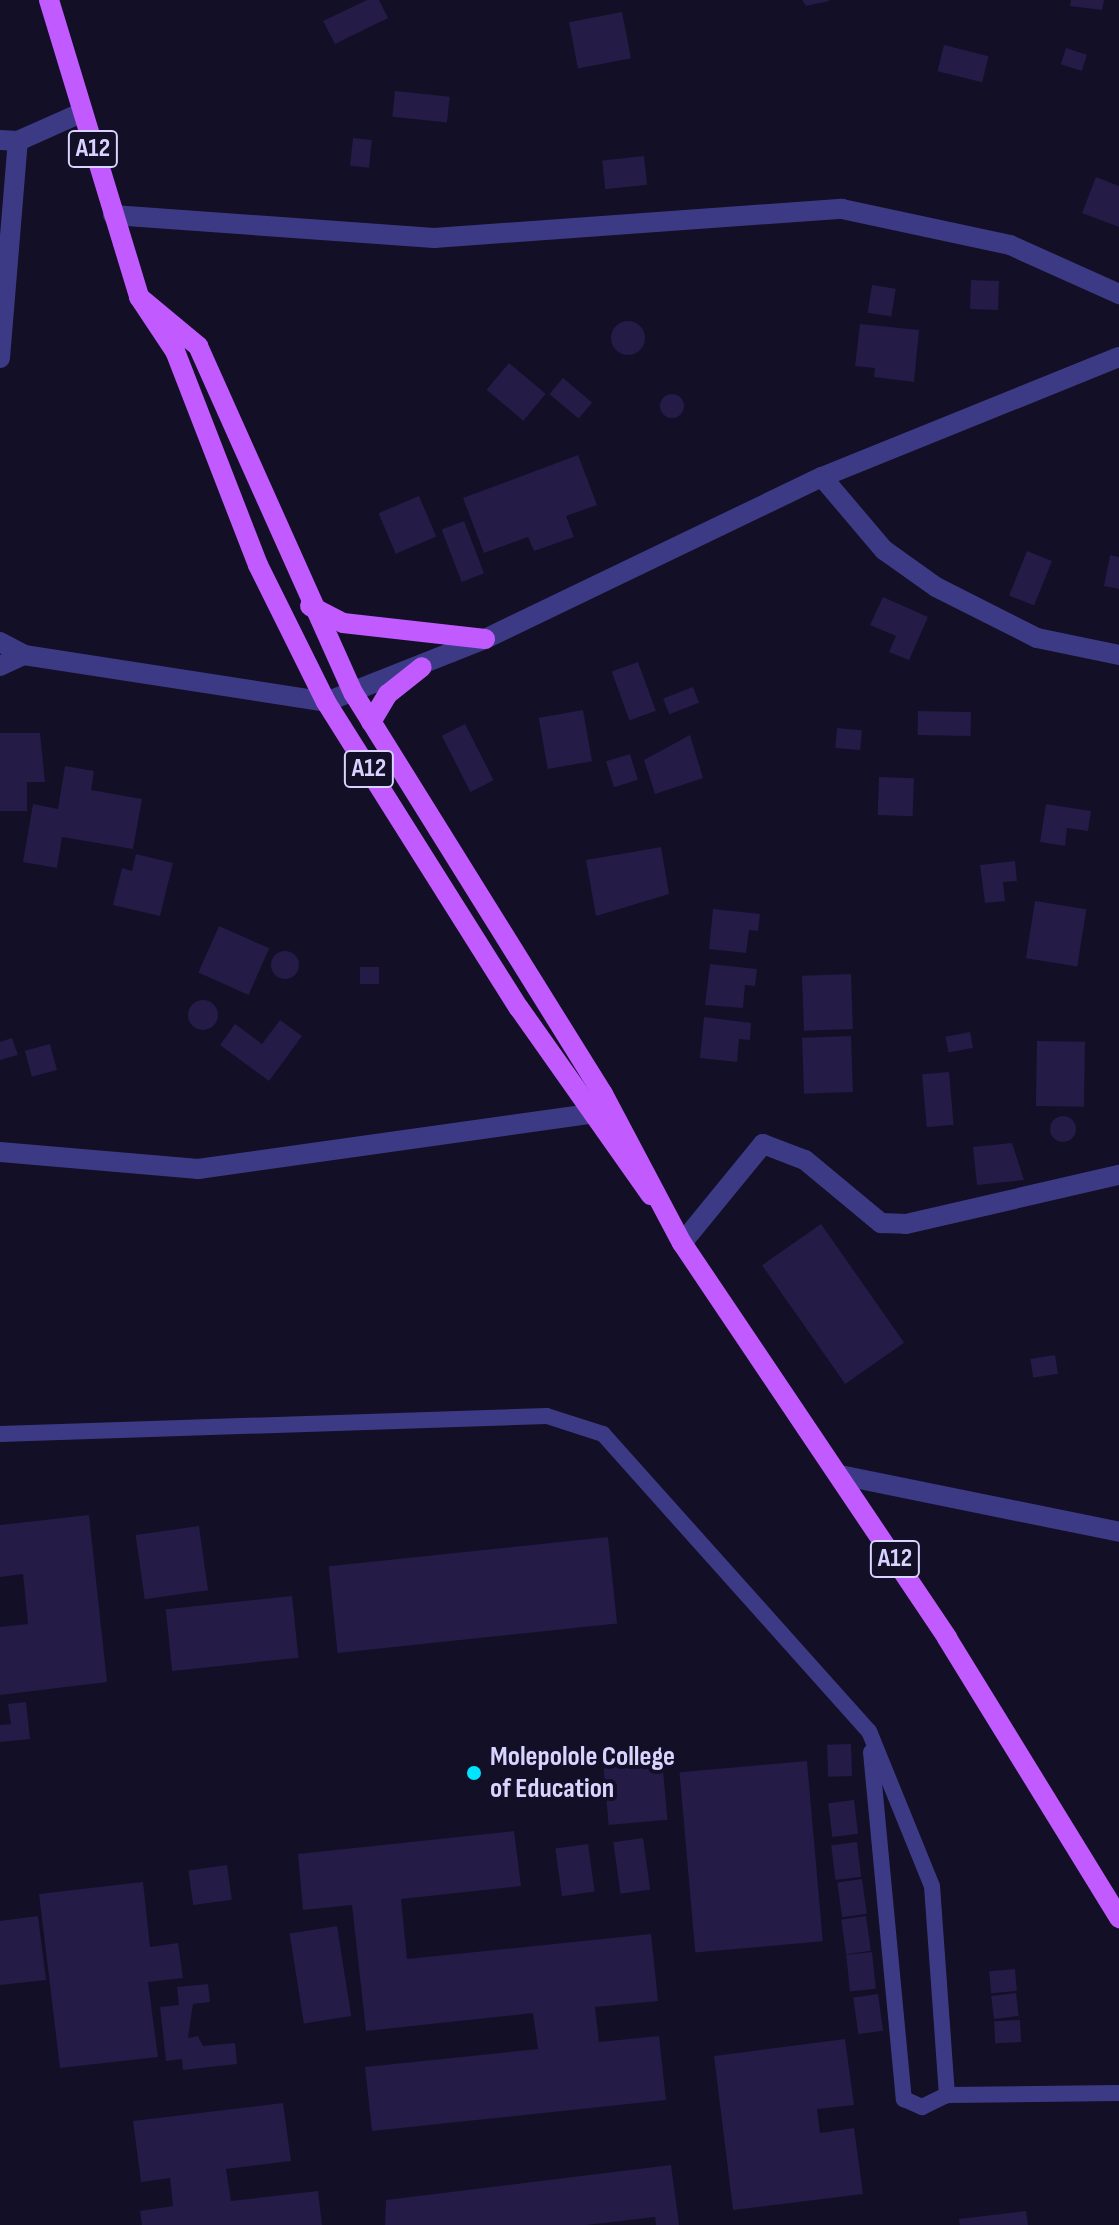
<!DOCTYPE html>
<style>
body{margin:0}
#map{position:relative;width:1119px;height:2225px;overflow:hidden;background:#130f26;font-family:"Sofia Sans Condensed",sans-serif}
div>[style]{position:absolute}
[style*='--x']{left:calc(var(--x)*1px);top:calc(var(--y)*1px);width:calc(var(--w)*1px);rotate:calc(var(--a)*1deg)}
.building>*{inset:0;background:#241b47;transform-origin:0 0}
.round{border-radius:50%}
.service>*{height:16px;margin:-8px;padding:0 8px;transform-origin:8px;border-radius:8px;background:#3d3a85}
.minor>*{height:20px;margin:-10px;padding:0 10px;transform-origin:10px;border-radius:10px;background:#3d3a85}
.primary>*{height:20px;margin:-10px;padding:0 10px;transform-origin:10px;border-radius:10px;background:#c25bff}
.dots>*{width:22px;height:22px;translate:-50% -50%;box-sizing:border-box;border:4px solid #130f26;border-radius:50%}
span{translate:-50% -50%;white-space:nowrap;text-align:center;line-height:1.15;-webkit-text-stroke:8px #130f26;paint-order:stroke}
.shield-label span{padding:2px 6px;background:#130f26;border:2px solid;border-radius:6px;-webkit-text-stroke-width:0}
.shield-label{font-size:26px;color:#d9d4ff;font-weight:700}
.poi-label{font-size:28px;color:#d9d4ff;font-weight:700}
.left{translate:0 -50%;text-align:left}
</style>
<div id="map">
<div class="building">
<div style="clip-path:polygon(367px 0,379px 0,388px 18px,335px 44px,323px 21px)"></div>
<div style="clip-path:polygon(802px 0,829px 0,829px 1px,806px 6px)"></div>
<div style="clip-path:polygon(1071px 0,1104px 0,1102px 10px,1070px 6px)"></div>
<div style="left:622px;top:12px;width:47px;height:54px;rotate:79deg"></div>
<div style="left:944px;top:45px;width:46px;height:27px;rotate:14deg"></div>
<div style="left:1066px;top:48px;width:22px;height:17px;rotate:18deg"></div>
<div style="left:395px;top:91px;width:55px;height:26px;rotate:6deg"></div>
<div style="left:353px;top:138px;width:19px;height:28px;rotate:6deg"></div>
<div style="left:644px;top:156px;width:29px;height:42px;rotate:84deg"></div>
<div style="clip-path:polygon(1096px 177px,1119px 186px,1119px 227px,1082px 213px)"></div>
<div style="left:971px;top:280px;width:28px;height:29px;rotate:2deg"></div>
<div style="left:872px;top:285px;width:24px;height:28px;rotate:9deg"></div>
<div class="round" style="left:611px;top:321px;width:34px;height:34px"></div>
<div style="clip-path:polygon(860px 324px,919px 330px,914px 382px,874px 377px,875px 368px,855px 366px)"></div>
<div style="left:509px;top:363px;width:48px;height:35px;rotate:40deg"></div>
<div style="left:563px;top:378px;width:38px;height:21px;rotate:40deg"></div>
<div class="round" style="left:660px;top:394px;width:24px;height:24px"></div>
<div style="clip-path:polygon(578px 455px,597px 505px,566px 516px,574px 537px,534px 551px,528px 537px,484px 553px,463px 498px)"></div>
<div style="left:419px;top:496px;width:44px;height:44px;rotate:67deg"></div>
<div style="left:464px;top:521px;width:56px;height:24px;rotate:69deg"></div>
<div style="left:1027px;top:551px;width:27px;height:48px;rotate:22deg"></div>
<div style="clip-path:polygon(1110px 555px,1119px 557px,1119px 589px,1104px 586px)"></div>
<div style="clip-path:polygon(883px 597px,928px 617px,909px 660px,889px 652px,896px 636px,870px 625px)"></div>
<div style="left:638px;top:662px;width:52px;height:28px;rotate:70deg"></div>
<div style="left:693px;top:687px;width:17px;height:32px;rotate:69deg"></div>
<div style="left:583px;top:710px;width:52px;height:45px;rotate:80deg"></div>
<div style="left:918px;top:711px;width:53px;height:24px;rotate:1deg"></div>
<div style="left:465px;top:724px;width:63px;height:26px;rotate:63deg"></div>
<div style="left:837px;top:728px;width:25px;height:20px;rotate:5deg"></div>
<div style="clip-path:polygon(0 733px,40px 733px,45px 782px,27px 782px,27px 811px,0 811px)"></div>
<div style="clip-path:polygon(690px 735px,703px 778px,655px 794px,644px 760px)"></div>
<div style="left:630px;top:754px;width:27px;height:25px;rotate:73deg"></div>
<div style="clip-path:polygon(65px 766px,94px 771px,91px 790px,142px 799px,133px 849px,62px 837px,57px 868px,23px 862px,33px 804px,58px 809px)"></div>
<div style="left:879px;top:777px;width:35px;height:38px;rotate:2deg"></div>
<div style="clip-path:polygon(1046px 804px,1091px 811px,1088px 831px,1067px 828px,1065px 846px,1040px 842px)"></div>
<div style="clip-path:polygon(661px 847px,669px 894px,596px 916px,586px 860px)"></div>
<div style="clip-path:polygon(136px 854px,173px 863px,160px 916px,113px 905px,122px 868px,132px 871px)"></div>
<div style="clip-path:polygon(1015px 861px,1017px 881px,1003px 882px,1005px 901px,985px 903px,980px 865px)"></div>
<div style="left:1035px;top:901px;width:52px;height:58px;rotate:9deg"></div>
<div style="clip-path:polygon(713px 909px,760px 914px,758px 931px,749px 930px,746px 953px,709px 949px)"></div>
<div style="left:219px;top:926px;width:55px;height:51px;rotate:24deg"></div>
<div class="round" style="left:271px;top:951px;width:28px;height:28px"></div>
<div style="clip-path:polygon(710px 964px,757px 969px,755px 986px,745px 985px,743px 1008px,705px 1005px)"></div>
<div style="left:360px;top:967px;width:19px;height:17px"></div>
<div style="left:851px;top:974px;width:55px;height:49px;rotate:88deg"></div>
<div class="round" style="left:188px;top:1000px;width:30px;height:30px"></div>
<div style="clip-path:polygon(704px 1017px,751px 1023px,750px 1040px,739px 1039px,737px 1062px,700px 1058px)"></div>
<div style="clip-path:polygon(280px 1020px,302px 1036px,269px 1081px,220px 1045px,235px 1024px,262px 1044px)"></div>
<div style="left:970px;top:1032px;width:16px;height:25px;rotate:79deg"></div>
<div style="left:851px;top:1036px;width:56px;height:49px;rotate:88deg"></div>
<div style="clip-path:polygon(12px 1038px,18px 1055px,0 1060px,0 1042px)"></div>
<div style="left:1037px;top:1041px;width:48px;height:65px;rotate:1deg"></div>
<div style="left:50px;top:1044px;width:27px;height:26px;rotate:75deg"></div>
<div style="left:949px;top:1072px;width:53px;height:27px;rotate:85deg"></div>
<div class="round" style="left:1050px;top:1116px;width:26px;height:26px"></div>
<div style="clip-path:polygon(1012px 1143px,1024px 1180px,977px 1185px,973px 1147px)"></div>
<div style="left:821px;top:1224px;width:145px;height:72px;rotate:55deg"></div>
<div style="left:1055px;top:1355px;width:19px;height:25px;rotate:81deg"></div>
<div style="clip-path:polygon(89px 1515px,107px 1682px,0 1695px,0 1627px,28px 1624px,23px 1574px,0 1577px,0 1525px)"></div>
<div style="left:199px;top:1526px;width:65px;height:64px;rotate:82deg"></div>
<div style="left:608px;top:1537px;width:87px;height:281px;rotate:84deg"></div>
<div style="left:292px;top:1596px;width:62px;height:127px;rotate:84deg"></div>
<div style="clip-path:polygon(26px 1702px,30px 1739px,0 1742px,0 1725px,11px 1724px,8px 1704px)"></div>
<div style="left:851px;top:1744px;width:32px;height:24px;rotate:88deg"></div>
<div style="left:662px;top:1758px;width:62px;height:59px;rotate:85deg"></div>
<div style="left:807px;top:1761px;width:181px;height:128px;rotate:85deg"></div>
<div style="left:854px;top:1800px;width:34px;height:26px;rotate:83deg"></div>
<div style="clip-path:polygon(514px 1831px,521px 1886px,401px 1899px,407px 1959px,651px 1934px,658px 2001px,595px 2007px,599px 2042px,659px 2036px,666px 2100px,372px 2131px,365px 2067px,538px 2049px,533px 2013px,366px 2031px,352px 1905px,303px 1910px,298px 1854px)"></div>
<div style="left:643px;top:1838px;width:52px;height:30px;rotate:82deg"></div>
<div style="left:857px;top:1842px;width:35px;height:26px;rotate:83deg"></div>
<div style="left:588px;top:1844px;width:48px;height:33px;rotate:82deg"></div>
<div style="left:227px;top:1865px;width:35px;height:39px;rotate:82deg"></div>
<div style="left:862px;top:1879px;width:35px;height:25px;rotate:82deg"></div>
<div style="clip-path:polygon(143px 1882px,150px 1947px,178px 1943px,183px 1978px,148px 1982px,158px 2057px,60px 2068px,39px 1894px)"></div>
<div style="clip-path:polygon(38px 1916px,46px 1980px,0 1985px,0 1921px)"></div>
<div style="left:866px;top:1916px;width:35px;height:25px;rotate:82deg"></div>
<div style="left:337px;top:1926px;width:91px;height:48px;rotate:81deg"></div>
<div style="left:872px;top:1952px;width:37px;height:26px;rotate:84deg"></div>
<div style="left:1015px;top:1969px;width:22px;height:26px;rotate:85deg"></div>
<div style="clip-path:polygon(208px 1984px,210px 2002px,193px 2004px,188px 2038px,198px 2036px,203px 2046px,235px 2043px,237px 2064px,183px 2070px,182px 2059px,166px 2061px,160px 2007px,179px 2005px,177px 1987px)"></div>
<div style="left:1016px;top:1993px;width:23px;height:25px;rotate:83deg"></div>
<div style="left:878px;top:1994px;width:37px;height:25px;rotate:82deg"></div>
<div style="left:1020px;top:2020px;width:22px;height:26px;rotate:87deg"></div>
<div style="clip-path:polygon(845px 2039px,854px 2105px,817px 2109px,820px 2133px,854px 2128px,863px 2194px,733px 2210px,714px 2056px)"></div>
<div style="clip-path:polygon(283px 2103px,291px 2161px,226px 2169px,231px 2201px,318px 2191px,322px 2225px,142px 2225px,140px 2211px,173px 2206px,170px 2178px,141px 2182px,133px 2121px)"></div>
<div style="clip-path:polygon(671px 2165px,679px 2225px,656px 2225px,655px 2217px,586px 2225px,385px 2225px,386px 2200px)"></div>
<div style="clip-path:polygon(1026px 2211px,1028px 2225px,960px 2225px,959px 2219px)"></div>
</div>
<div class="service">
<div style="--x:0;--y:1434;--w:547;--a:-1.88"></div>
<div style="--x:547;--y:1416;--w:59;--a:17.8"></div>
<div style="--x:603;--y:1434;--w:399;--a:48.2"></div>
<div style="--x:869;--y:1731;--w:167;--a:67.9"></div>
<div style="--x:932;--y:1886;--w:210;--a:85.9"></div>
<div style="--x:871;--y:1752;--w:349;--a:84.6"></div>
<div style="--x:904;--y:2099;--w:20;--a:24"></div>
<div style="--x:922;--y:2107;--w:28;--a:-26"></div>
<div style="--x:947;--y:2095;--w:172;--a:-0.7"></div>
</div>
<div class="minor">
<div style="--x:0;--y:140;--w:18;--a:3"></div>
<div style="--x:18;--y:141;--w:69;--a:-24"></div>
<div style="--x:113;--y:215;--w:322;--a:4.1"></div>
<div style="--x:434;--y:238;--w:409;--a:-4.1"></div>
<div style="--x:842;--y:209;--w:172;--a:12.1"></div>
<div style="--x:1010;--y:245;--w:120;--a:24.2"></div>
<div style="--x:0;--y:358;--w:218;--a:-85.3"></div>
<div style="--x:822;--y:477;--w:96;--a:49.7"></div>
<div style="--x:884;--y:550;--w:64;--a:35.4"></div>
<div style="--x:936;--y:587;--w:113;--a:26.8"></div>
<div style="--x:1037;--y:638;--w:84;--a:11.7"></div>
<div style="--x:0;--y:642;--w:27;--a:28"></div>
<div style="--x:24;--y:655;--w:306;--a:8.8"></div>
<div style="--x:326;--y:702;--w:171;--a:-21.6"></div>
<div style="--x:485;--y:639;--w:374;--a:-25.7"></div>
<div style="--x:822;--y:477;--w:320;--a:-22"></div>
<div style="--x:0;--y:666;--w:26;--a:-25"></div>
<div style="--x:0;--y:1152;--w:199;--a:4.9"></div>
<div style="--x:198;--y:1169;--w:396;--a:-8"></div>
<div style="--x:682;--y:1243;--w:128;--a:-50.7"></div>
<div style="--x:763;--y:1144;--w:45;--a:20.9"></div>
<div style="--x:805;--y:1160;--w:99;--a:39.7"></div>
<div style="--x:881;--y:1223;--w:25;--a:2"></div>
<div style="--x:906;--y:1224;--w:219;--a:-13"></div>
<div style="--x:840;--y:1475;--w:285;--a:11.5"></div>
</div>
<div class="primary">
<div style="--x:49;--y:0;--w:310;--a:73.1"></div>
<div style="--x:139;--y:297;--w:65;--a:56.3"></div>
<div style="--x:175;--y:351;--w:230;--a:68.8"></div>
<div style="--x:258;--y:565;--w:153;--a:63.6"></div>
<div style="--x:326;--y:702;--w:362;--a:57.8"></div>
<div style="--x:519;--y:1008;--w:229;--a:54.8"></div>
<div style="--x:139;--y:297;--w:77;--a:39.7"></div>
<div style="--x:198;--y:346;--w:381;--a:65.9"></div>
<div style="--x:354;--y:694;--w:471;--a:58.1"></div>
<div style="--x:603;--y:1094;--w:169;--a:62.1"></div>
<div style="--x:682;--y:1243;--w:476;--a:56.1"></div>
<div style="--x:947;--y:1638;--w:329;--a:58.4"></div>
<div style="--x:310;--y:606;--w:37;--a:27"></div>
<div style="--x:343;--y:623;--w:143;--a:6.4"></div>
<div style="--x:371;--y:722;--w:33;--a:-59"></div>
<div style="--x:388;--y:694;--w:43;--a:-38.5"></div>
</div>
<div class="dots">
<div style="left:474px;top:1773px;background:#00e5ff"></div>
</div>
<div class="shield-label">
<span style="left:93px;top:149px">A12</span>
<span style="left:369px;top:769px">A12</span>
<span style="left:895px;top:1559px">A12</span>
</div>
<div class="poi-label">
<span class="left" style="left:490px;top:1773px">Molepolole College<br>of Education</span>
</div>
</div>
